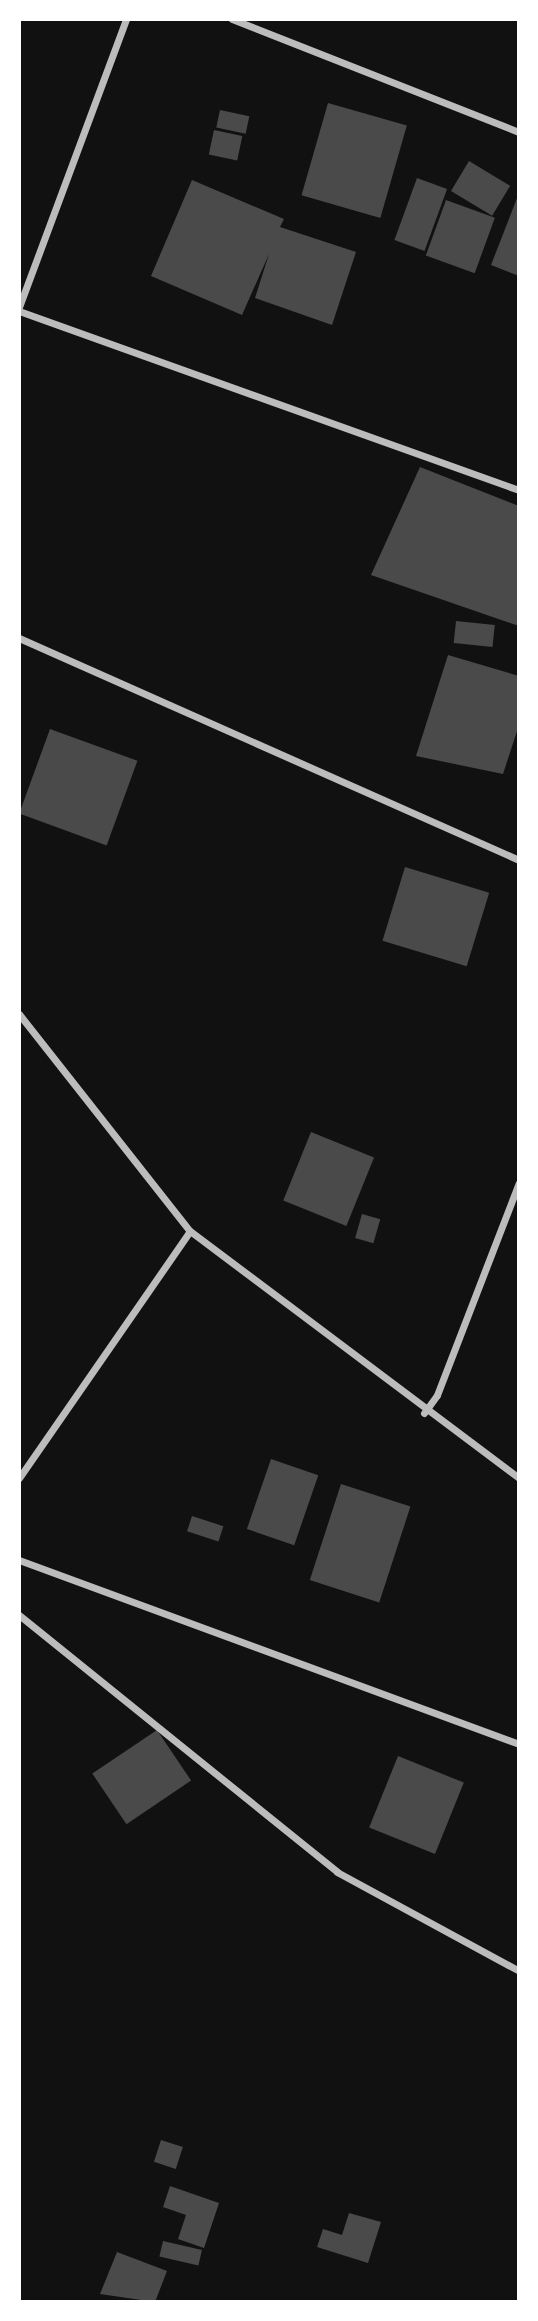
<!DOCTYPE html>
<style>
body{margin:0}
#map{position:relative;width:538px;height:2321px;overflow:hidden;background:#111;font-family:Barlow,sans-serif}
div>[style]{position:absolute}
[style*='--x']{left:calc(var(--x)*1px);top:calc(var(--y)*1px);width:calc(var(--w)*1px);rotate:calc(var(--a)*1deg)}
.building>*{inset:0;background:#4a4a4a;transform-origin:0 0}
.minor>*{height:7px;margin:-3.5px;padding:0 3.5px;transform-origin:3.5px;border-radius:3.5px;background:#bcbcbc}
span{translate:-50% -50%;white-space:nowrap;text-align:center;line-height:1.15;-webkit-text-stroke:5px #fff;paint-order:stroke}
.frame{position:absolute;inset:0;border:21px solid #fff;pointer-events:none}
</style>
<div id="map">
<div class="building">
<div style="left:328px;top:103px;width:82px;height:96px;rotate:16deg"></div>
<div style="left:220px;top:110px;width:30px;height:18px;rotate:12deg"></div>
<div style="left:214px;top:130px;width:29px;height:25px;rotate:12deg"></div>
<div style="left:469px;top:161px;width:48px;height:35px;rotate:31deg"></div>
<div style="left:417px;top:178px;width:32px;height:66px;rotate:20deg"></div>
<div style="clip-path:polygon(192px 180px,284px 219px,280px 227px,356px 252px,332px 325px,255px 298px,269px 254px,242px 315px,151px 276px)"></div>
<div style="clip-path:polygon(519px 193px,519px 276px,491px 265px)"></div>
<div style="left:446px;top:200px;width:52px;height:59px;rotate:20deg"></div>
<div style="clip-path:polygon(420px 467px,519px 506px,519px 626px,371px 575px)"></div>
<div style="left:456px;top:621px;width:39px;height:22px;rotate:6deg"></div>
<div style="clip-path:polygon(448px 655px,519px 676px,519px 725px,503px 774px,416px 756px)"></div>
<div style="left:50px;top:729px;width:93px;height:90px;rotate:20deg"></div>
<div style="left:405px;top:867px;width:88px;height:77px;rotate:17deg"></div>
<div style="left:311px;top:1132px;width:68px;height:74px;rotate:22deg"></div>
<div style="left:362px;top:1214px;width:19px;height:25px;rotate:16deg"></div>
<div style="left:271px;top:1459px;width:50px;height:74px;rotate:19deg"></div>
<div style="left:341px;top:1484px;width:73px;height:101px;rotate:18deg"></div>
<div style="left:192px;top:1516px;width:33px;height:16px;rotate:18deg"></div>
<div style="left:157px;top:1730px;width:61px;height:78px;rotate:56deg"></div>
<div style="left:398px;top:1756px;width:71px;height:77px;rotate:22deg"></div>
<div style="left:161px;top:2140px;width:23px;height:23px;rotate:18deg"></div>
<div style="clip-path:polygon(170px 2186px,219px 2203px,204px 2248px,178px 2239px,186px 2215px,163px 2207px)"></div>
<div style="clip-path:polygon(349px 2213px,381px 2222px,368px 2263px,317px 2247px,323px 2229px,342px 2235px)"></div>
<div style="left:163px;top:2241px;width:40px;height:16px;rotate:13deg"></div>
<div style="clip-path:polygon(117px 2252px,167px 2271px,155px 2302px,100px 2294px)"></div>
</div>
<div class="minor">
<div style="--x:232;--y:19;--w:308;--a:21.5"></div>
<div style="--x:19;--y:307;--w:307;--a:-69.6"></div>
<div style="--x:19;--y:311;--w:531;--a:19.7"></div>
<div style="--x:19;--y:638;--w:547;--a:23.94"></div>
<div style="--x:19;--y:1014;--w:276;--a:51.8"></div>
<div style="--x:190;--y:1231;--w:411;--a:36.9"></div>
<div style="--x:424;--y:1413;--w:22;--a:-54"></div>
<div style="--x:437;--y:1395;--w:227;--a:-68.9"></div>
<div style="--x:19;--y:1478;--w:300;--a:-55.3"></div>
<div style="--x:19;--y:1560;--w:533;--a:20.2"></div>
<div style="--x:19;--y:1615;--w:409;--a:38.9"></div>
<div style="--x:337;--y:1872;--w:207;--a:28.5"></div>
</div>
<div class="frame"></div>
</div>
